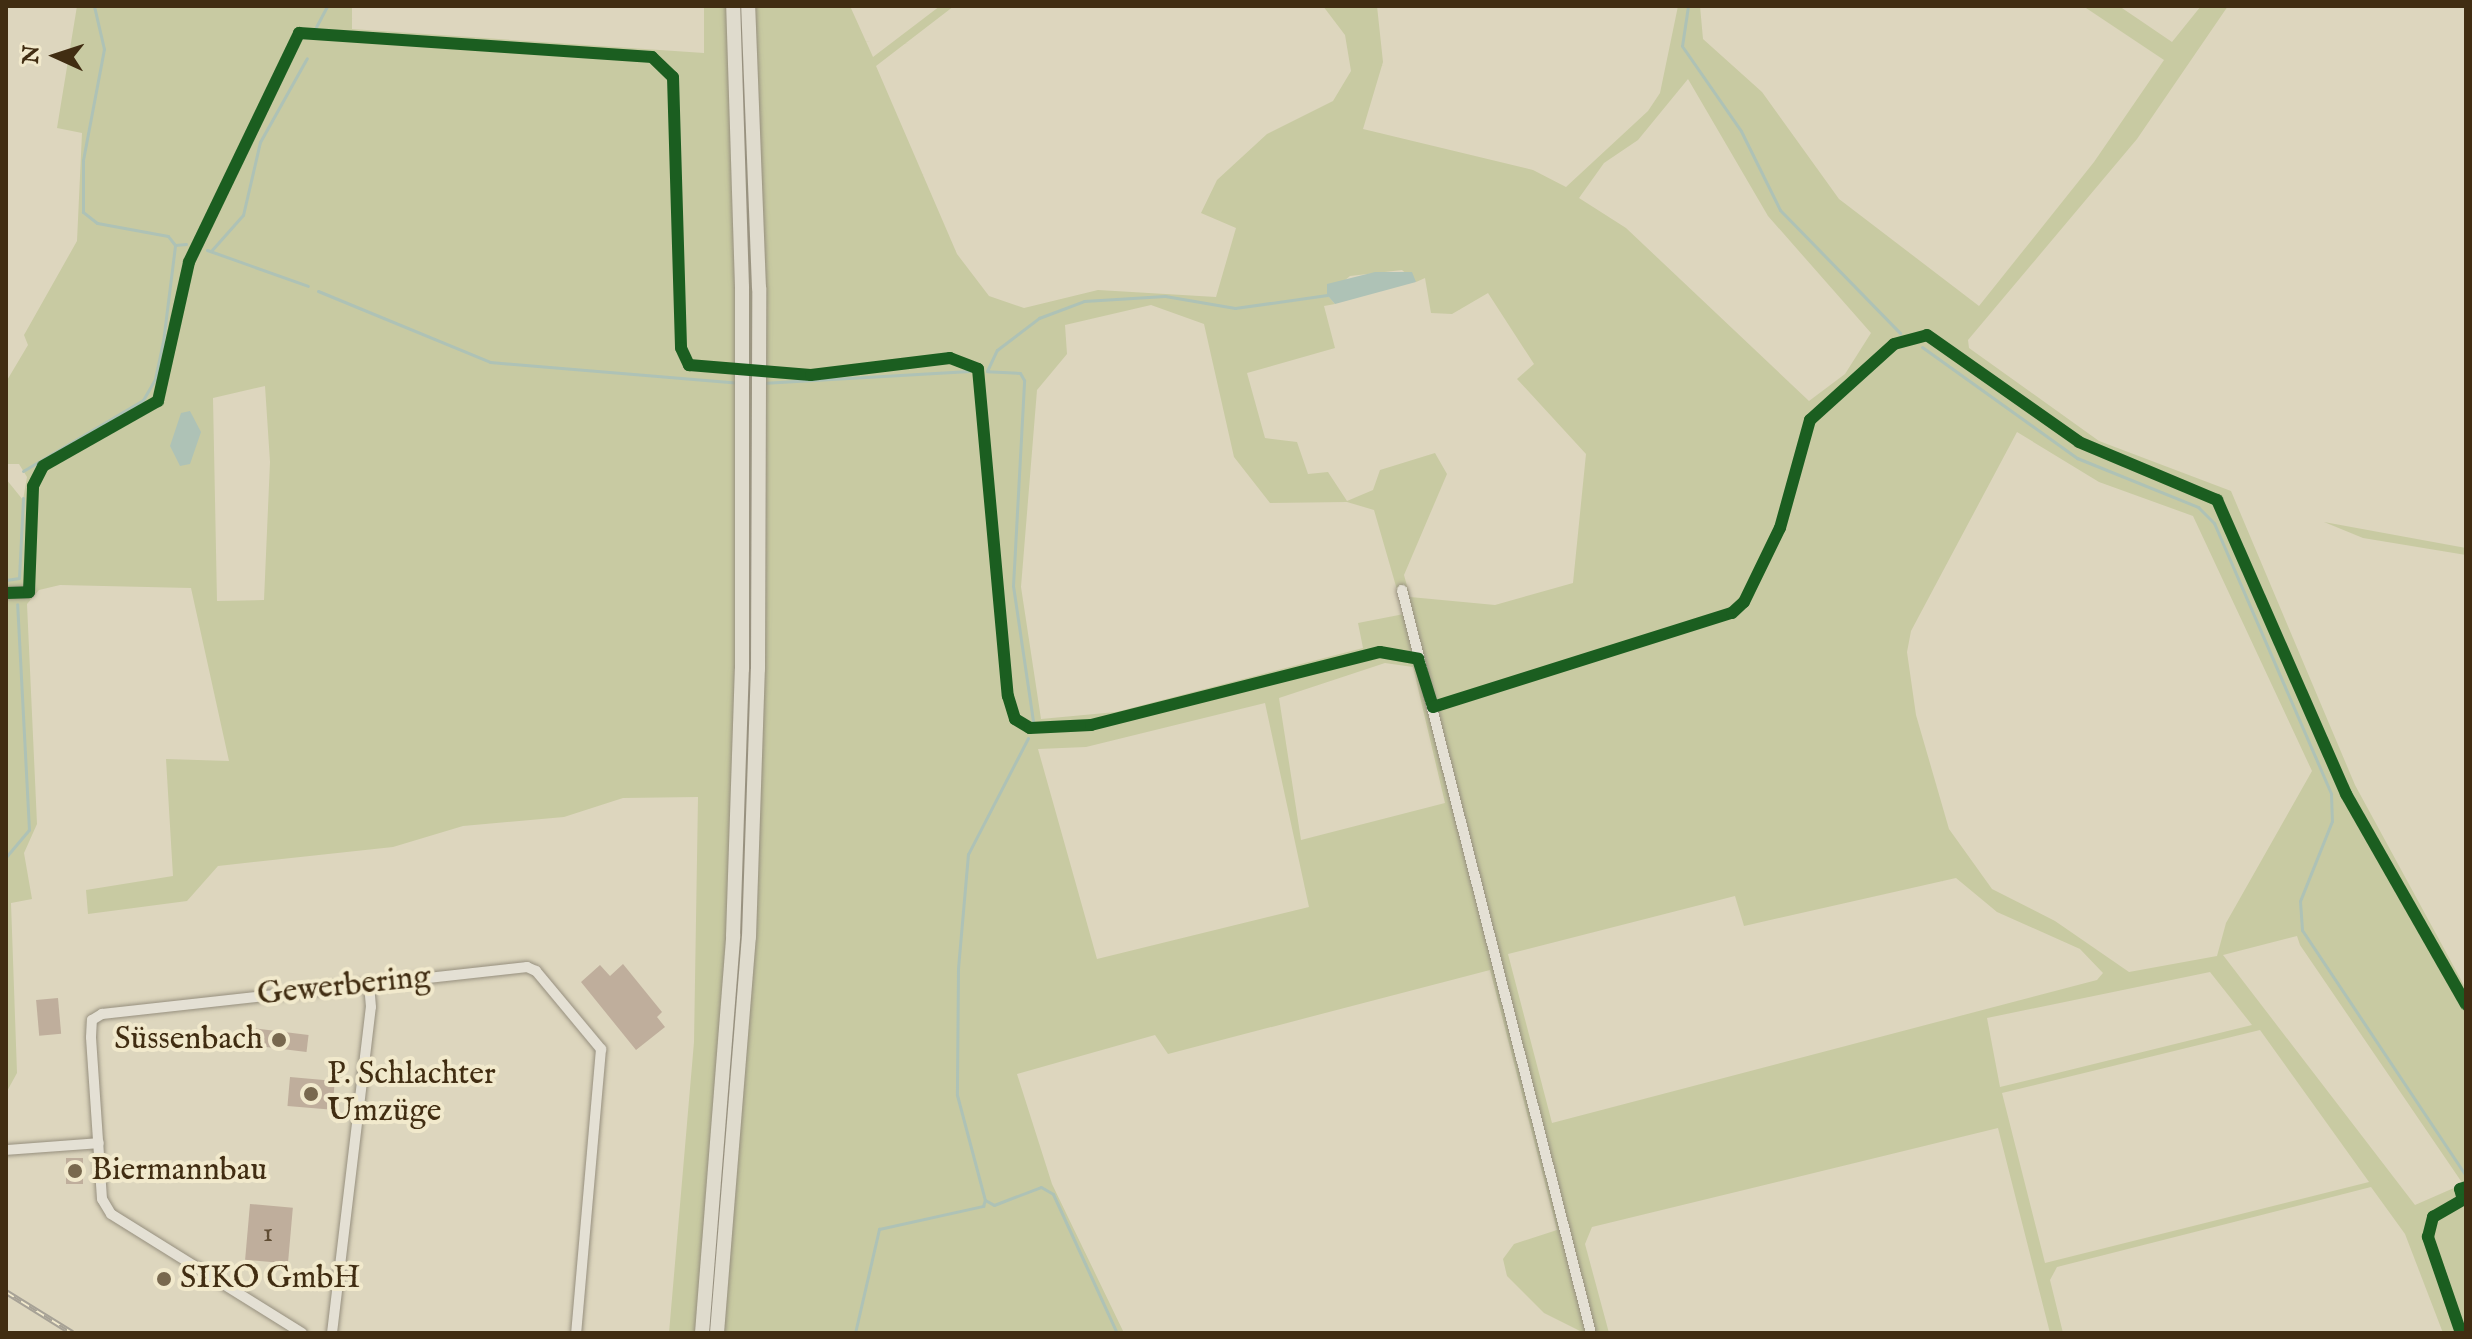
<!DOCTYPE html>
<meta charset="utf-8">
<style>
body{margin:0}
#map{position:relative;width:2472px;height:1339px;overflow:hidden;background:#ddd6be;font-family:"IM FELL English",serif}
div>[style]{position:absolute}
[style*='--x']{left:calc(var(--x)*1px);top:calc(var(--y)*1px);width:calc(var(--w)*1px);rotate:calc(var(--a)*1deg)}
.green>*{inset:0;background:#c8caa2}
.water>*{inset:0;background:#aec2b6}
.stream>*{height:3px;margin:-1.5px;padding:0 1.5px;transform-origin:1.5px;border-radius:1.5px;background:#aec2b6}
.building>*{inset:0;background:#bfae9c;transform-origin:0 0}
.roads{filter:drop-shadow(0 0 2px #968f7e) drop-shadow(0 0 2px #968f7e)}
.minor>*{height:10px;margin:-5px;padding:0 5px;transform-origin:5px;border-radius:5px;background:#e4e0d4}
.highway>*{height:14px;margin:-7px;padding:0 7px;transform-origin:7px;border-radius:7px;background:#dfdbcd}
.rail>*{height:6px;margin-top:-3px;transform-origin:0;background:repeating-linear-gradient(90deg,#f1e9cc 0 9px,#a7a296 0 18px);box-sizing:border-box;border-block:2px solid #a7a296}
.cycleway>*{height:12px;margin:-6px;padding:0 6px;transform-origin:6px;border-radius:6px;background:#1b5e20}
.dots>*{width:22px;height:22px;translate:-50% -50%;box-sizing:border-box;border:4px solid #f1e9cc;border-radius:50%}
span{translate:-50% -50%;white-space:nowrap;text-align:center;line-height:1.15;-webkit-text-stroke:8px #f1e9cc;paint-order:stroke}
.number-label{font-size:28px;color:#604d34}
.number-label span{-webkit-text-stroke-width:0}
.street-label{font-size:32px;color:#412d12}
.poi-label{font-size:32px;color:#412d12}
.right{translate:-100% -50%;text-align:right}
.left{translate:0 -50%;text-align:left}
.frame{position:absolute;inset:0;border:8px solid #412d12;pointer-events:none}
.north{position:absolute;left:16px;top:16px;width:80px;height:80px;-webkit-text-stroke:6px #f1e9cc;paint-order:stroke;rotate:273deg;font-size:22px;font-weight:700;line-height:32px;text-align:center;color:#412d12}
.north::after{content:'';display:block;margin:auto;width:28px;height:36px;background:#412d12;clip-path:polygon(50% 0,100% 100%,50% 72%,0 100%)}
</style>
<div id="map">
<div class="green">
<div style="clip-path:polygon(evenodd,77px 6px,352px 6px,352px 29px,704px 53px,704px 6px,850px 6px,873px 57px,940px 6px,954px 6px,876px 66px,957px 254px,989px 296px,1024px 308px,1098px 290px,1216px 297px,1236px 228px,1201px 213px,1217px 180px,1267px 134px,1333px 101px,1351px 71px,1345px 35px,1323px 6px,1377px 6px,1383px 62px,1363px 129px,1533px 170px,1566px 187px,1648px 111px,1660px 93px,1678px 6px,1700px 6px,1703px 39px,1762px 92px,1839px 199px,1979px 306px,2094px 162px,2164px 60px,2083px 6px,2119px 6px,2172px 42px,2201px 6px,2228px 6px,2137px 139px,1968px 340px,1969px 348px,2099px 441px,2231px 491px,2355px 785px,2466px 989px,2466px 1333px,2443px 1333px,2405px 1234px,2371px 1187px,2057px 1267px,2050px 1280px,2063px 1333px,2050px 1333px,1998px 1128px,1592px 1227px,1585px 1244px,1609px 1333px,1584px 1333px,1544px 1313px,1507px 1276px,1503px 1259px,1514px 1244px,1557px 1230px,1490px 970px,1168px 1054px,1155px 1035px,1017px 1074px,1052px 1184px,1124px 1333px,669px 1333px,694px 1042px,698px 797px,623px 798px,564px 817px,463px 826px,393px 847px,218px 866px,187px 901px,88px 914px,86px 890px,173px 876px,166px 759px,229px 761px,191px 588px,60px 585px,39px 590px,27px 604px,37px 824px,24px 853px,32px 899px,11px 903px,17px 1073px,6px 1093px,6px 479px,23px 500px,27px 477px,19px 464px,6px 464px,6px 382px,28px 345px,24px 335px,77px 241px,82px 133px,57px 128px,77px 6px,1688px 79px,1768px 216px,1871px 333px,1845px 374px,1809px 401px,1626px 228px,1579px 198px,1604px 163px,1638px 140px,1688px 79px,77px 6px,1402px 270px,1416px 282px,1425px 278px,1431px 313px,1452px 314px,1488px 293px,1534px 364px,1517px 379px,1586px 454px,1573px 583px,1495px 605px,1410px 597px,1404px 575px,1447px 474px,1435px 453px,1380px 470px,1373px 490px,1347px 501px,1328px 472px,1308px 474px,1297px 442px,1265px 438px,1247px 373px,1335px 348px,1324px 306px,1335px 304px,1327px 295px,1350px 276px,1402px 270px,77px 6px,1151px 305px,1204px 324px,1234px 457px,1270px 503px,1347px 502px,1374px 510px,1404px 614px,1358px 623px,1363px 648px,1116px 712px,1041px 719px,1021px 587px,1037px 390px,1067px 354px,1065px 325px,1151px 305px,77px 6px,265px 386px,270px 462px,264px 600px,217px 601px,213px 398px,265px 386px,77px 6px,2017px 432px,2099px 482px,2193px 516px,2312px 771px,2226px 923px,2217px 956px,2129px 972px,2055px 921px,1992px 889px,1949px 829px,1916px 715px,1907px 652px,1911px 631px,2017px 432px,77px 6px,1385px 663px,1413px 667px,1445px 803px,1301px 840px,1279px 698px,1385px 663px,77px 6px,1265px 703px,1309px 907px,1097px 959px,1038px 749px,1086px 747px,1265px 703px,77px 6px,1956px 878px,1997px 912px,2080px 949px,2103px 973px,2097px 980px,1552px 1123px,1508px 954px,1735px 896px,1744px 926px,1956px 878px,77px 6px,2297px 936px,2300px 945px,2463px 1184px,2415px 1205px,2223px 955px,2297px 936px,77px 6px,2210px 972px,2252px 1025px,2000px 1087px,1987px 1018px,2210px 972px,77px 6px,2260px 1030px,2369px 1182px,2045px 1263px,2002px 1093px,2260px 1030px)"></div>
<div style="clip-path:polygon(2324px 522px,2466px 548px,2466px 555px,2363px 538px)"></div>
</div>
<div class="water">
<div style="clip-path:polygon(1375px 272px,1412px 272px,1416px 282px,1335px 304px,1327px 295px,1327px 284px)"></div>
<div style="clip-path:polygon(190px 411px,201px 432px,190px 464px,180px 466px,170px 446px,181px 413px)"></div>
</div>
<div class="stream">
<div style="--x:1688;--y:6;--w:40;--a:98.5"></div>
<div style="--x:1682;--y:46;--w:103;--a:55.2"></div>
<div style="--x:1741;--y:131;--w:88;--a:63.7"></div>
<div style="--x:1780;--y:210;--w:172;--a:45.7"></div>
<div style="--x:316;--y:27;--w:24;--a:-62"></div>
<div style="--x:175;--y:245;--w:11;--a:-5"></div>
<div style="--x:207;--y:250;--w:107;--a:19.6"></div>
<div style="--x:211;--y:251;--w:48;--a:-48.4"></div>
<div style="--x:243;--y:215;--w:75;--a:-76.9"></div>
<div style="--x:260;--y:142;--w:96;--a:-60.8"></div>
<div style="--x:318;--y:291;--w:186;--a:22.4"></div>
<div style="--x:490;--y:362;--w:249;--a:4.8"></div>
<div style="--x:1922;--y:347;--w:191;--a:35.6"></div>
<div style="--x:2077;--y:458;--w:131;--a:22"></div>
<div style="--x:2198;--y:507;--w:23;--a:45"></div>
<div style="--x:2214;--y:523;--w:295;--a:66.6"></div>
<div style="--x:2331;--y:794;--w:27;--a:88"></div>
<div style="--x:2332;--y:821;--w:86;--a:111.8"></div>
<div style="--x:2300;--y:901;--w:29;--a:86"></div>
<div style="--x:2302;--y:930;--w:296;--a:56.3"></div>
<div style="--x:762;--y:383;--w:208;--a:-3.3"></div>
<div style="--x:23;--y:471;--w:139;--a:-30.6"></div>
<div style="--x:143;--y:400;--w:24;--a:-60"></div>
<div style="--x:155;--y:379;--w:38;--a:-78"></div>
<div style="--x:163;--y:342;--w:98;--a:-82.9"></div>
<div style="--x:175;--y:245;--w:11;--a:-128"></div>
<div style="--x:168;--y:236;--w:72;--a:-169.6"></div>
<div style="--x:97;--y:223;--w:18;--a:-142"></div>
<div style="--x:83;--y:212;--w:52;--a:-90"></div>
<div style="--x:83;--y:160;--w:113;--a:-79.3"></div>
<div style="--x:104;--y:49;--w:44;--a:-103.1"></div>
<div style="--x:6;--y:580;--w:13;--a:-9"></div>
<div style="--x:19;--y:578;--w:80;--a:-87.1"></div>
<div style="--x:1033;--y:721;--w:136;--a:-98.4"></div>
<div style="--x:1013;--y:586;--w:206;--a:-86.9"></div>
<div style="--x:1024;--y:380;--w:8;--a:-120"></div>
<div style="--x:1020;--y:373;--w:33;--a:-177"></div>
<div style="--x:987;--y:371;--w:23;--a:-65"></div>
<div style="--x:997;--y:350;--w:53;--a:-37.3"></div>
<div style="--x:1039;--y:318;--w:48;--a:-20.7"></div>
<div style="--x:1084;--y:301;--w:81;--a:-3.5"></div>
<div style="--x:1165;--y:296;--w:71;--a:9.7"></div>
<div style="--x:1235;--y:308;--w:93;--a:-8"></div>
<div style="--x:1028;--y:738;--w:131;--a:117.3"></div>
<div style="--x:968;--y:854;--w:115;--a:95"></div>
<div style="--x:958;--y:969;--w:126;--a:90.5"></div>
<div style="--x:957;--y:1095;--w:109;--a:75.1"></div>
<div style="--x:985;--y:1200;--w:10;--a:29"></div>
<div style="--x:994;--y:1205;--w:50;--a:-21"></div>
<div style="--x:1041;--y:1187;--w:14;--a:30"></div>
<div style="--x:1053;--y:1194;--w:153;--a:65.3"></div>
<div style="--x:6;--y:857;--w:35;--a:-50"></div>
<div style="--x:29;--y:830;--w:226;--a:-93"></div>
<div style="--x:855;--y:1333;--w:107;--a:-77"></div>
<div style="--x:879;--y:1229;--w:107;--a:-12.5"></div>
<div style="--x:983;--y:1206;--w:6;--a:-72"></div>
</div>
<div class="building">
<div style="clip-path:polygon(623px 964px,662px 1012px,657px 1017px,665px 1027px,636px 1050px,581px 982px,600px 965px,610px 976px)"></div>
<div style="left:58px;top:998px;width:36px;height:22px;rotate:85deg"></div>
<div style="left:251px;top:1028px;width:58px;height:17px;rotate:7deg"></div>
<div style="left:290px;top:1077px;width:45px;height:29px;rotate:5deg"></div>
<div style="left:66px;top:1158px;width:17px;height:26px"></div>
<div style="left:250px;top:1204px;width:43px;height:56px;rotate:5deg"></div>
</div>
<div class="roads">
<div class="minor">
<div style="--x:1402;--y:590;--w:767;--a:75.73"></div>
<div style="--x:6;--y:593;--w:23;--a:-2"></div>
<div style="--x:6;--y:1150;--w:93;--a:-4.3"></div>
<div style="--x:302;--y:1333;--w:225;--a:-148.1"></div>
<div style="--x:111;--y:1214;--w:17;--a:-121"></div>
<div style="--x:102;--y:1199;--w:162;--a:-93.9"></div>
<div style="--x:91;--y:1037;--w:17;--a:-87"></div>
<div style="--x:92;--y:1020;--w:12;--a:-31"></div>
<div style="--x:102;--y:1014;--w:428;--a:-6.3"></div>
<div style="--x:527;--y:967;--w:10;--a:24"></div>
<div style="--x:536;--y:971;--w:102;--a:50.2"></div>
<div style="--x:601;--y:1049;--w:285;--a:95"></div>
<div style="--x:332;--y:1333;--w:328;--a:-83.2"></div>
<div style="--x:371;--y:1007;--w:23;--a:-95"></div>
</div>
<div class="highway">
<div style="--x:702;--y:1333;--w:398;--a:-85.5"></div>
<div style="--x:733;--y:936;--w:267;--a:-88.1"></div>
<div style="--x:742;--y:669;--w:382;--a:-90"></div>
<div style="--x:742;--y:287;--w:281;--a:-91.8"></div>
<div style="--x:717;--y:1333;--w:397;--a:-85.4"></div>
<div style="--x:749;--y:937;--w:268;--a:-88.1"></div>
<div style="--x:758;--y:669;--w:381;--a:-89.8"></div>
<div style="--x:759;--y:288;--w:282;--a:-92.2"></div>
</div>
</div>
<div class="rail">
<div style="--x:6;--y:1292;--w:78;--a:31.8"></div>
</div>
<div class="cycleway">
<div style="--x:6;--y:593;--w:23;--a:-2"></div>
<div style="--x:29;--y:592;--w:106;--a:-87.8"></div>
<div style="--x:33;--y:486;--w:22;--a:-63"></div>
<div style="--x:43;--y:466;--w:132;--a:-29.5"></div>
<div style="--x:158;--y:401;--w:142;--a:-77.4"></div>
<div style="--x:189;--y:262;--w:254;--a:-64.3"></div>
<div style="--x:299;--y:33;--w:354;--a:3.9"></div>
<div style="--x:652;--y:57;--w:29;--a:44"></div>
<div style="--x:673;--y:77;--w:271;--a:88.3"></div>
<div style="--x:681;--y:348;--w:19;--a:65"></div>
<div style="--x:689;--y:365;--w:122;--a:4.7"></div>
<div style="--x:811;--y:375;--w:140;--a:-7"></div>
<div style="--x:950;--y:358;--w:30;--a:21"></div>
<div style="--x:978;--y:369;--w:328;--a:84.8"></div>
<div style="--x:1008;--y:696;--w:24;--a:73"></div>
<div style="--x:1015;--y:719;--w:17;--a:31"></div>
<div style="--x:1030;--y:728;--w:61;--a:-2.8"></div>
<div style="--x:1091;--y:725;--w:298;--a:-14.2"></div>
<div style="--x:1380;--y:652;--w:39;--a:10"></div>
<div style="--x:1418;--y:659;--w:50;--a:72.6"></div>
<div style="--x:1433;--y:707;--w:313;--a:-17.5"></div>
<div style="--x:1732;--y:613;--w:16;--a:-43"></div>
<div style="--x:1744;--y:602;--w:82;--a:-64.1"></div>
<div style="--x:1780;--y:528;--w:112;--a:-74.5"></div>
<div style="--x:1810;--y:420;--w:113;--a:-42.1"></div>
<div style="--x:1894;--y:344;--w:34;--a:-15"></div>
<div style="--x:1927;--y:335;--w:186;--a:35.1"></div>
<div style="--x:2079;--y:442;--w:150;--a:22.8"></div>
<div style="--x:2217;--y:500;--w:321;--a:66.3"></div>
<div style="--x:2346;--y:794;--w:242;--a:60.3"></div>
<div style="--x:2461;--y:1333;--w:102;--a:-109"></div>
<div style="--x:2428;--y:1237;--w:21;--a:-76"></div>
<div style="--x:2433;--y:1217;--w:34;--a:-30"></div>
<div style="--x:2463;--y:1200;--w:11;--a:-105"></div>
<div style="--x:2460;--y:1189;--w:6;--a:-18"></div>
</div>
<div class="dots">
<div style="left:279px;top:1040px;background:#78684e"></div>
<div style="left:311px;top:1094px;background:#78684e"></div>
<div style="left:75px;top:1171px;background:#78684e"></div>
<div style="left:164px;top:1279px;background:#78684e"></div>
</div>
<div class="number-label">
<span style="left:268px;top:1234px">1</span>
</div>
<div class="street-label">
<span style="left:344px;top:987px;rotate:-6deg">Gewerbering</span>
</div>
<div class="poi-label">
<span class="right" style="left:263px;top:1040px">Süssenbach</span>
<span class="left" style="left:327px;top:1094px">P. Schlachter<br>Umzüge</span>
<span class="left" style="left:91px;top:1171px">Biermannbau</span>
<span class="left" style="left:180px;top:1279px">SIKO GmbH</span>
</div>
<div class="frame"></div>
<div class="north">N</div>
</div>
